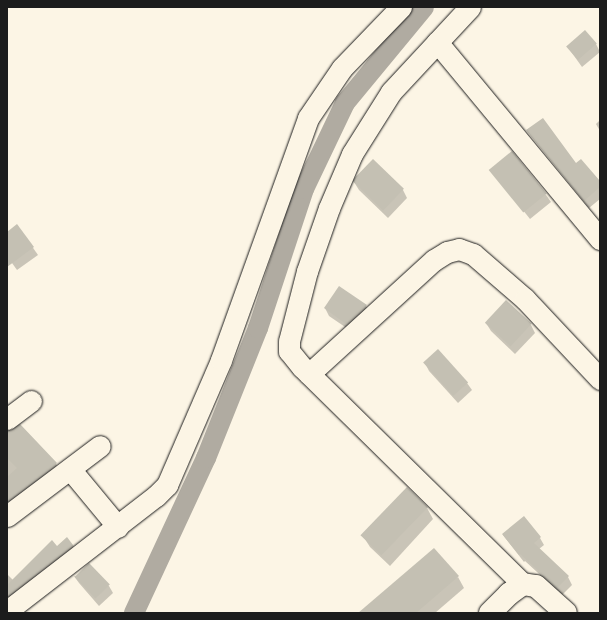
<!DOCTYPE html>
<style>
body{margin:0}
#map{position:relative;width:607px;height:620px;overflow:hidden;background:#fcf5e5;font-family:"Playpen Sans",sans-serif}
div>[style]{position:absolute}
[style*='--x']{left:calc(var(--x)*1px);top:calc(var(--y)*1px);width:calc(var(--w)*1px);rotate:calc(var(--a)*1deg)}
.shadow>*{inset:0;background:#0003}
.canal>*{height:20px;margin:-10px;padding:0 10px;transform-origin:10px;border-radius:10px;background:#b0aba1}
.building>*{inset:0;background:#c4c0b3;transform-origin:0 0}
.roads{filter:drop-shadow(0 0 1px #1c1c1c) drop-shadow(0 0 1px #1c1c1c)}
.street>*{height:21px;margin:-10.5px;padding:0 10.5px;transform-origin:10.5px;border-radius:10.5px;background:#fcf5e5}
.secondary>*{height:22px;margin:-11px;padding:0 11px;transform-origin:11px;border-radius:11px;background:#fcf5e5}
span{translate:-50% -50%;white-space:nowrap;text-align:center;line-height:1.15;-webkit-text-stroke:3px #fcf5e5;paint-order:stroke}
.frame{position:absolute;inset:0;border:8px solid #1c1c1c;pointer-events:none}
</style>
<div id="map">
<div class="shadow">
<div style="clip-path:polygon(596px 44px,600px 52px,582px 67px,567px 46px)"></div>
<div style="clip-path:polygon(600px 120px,600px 131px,596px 124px)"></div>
<div style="clip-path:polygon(527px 131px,600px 183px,600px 199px,589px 208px)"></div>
<div style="clip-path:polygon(491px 170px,546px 195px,551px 202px,530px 219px)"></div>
<div style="clip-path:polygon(354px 182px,403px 190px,407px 198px,388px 218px,359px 190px)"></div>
<div style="clip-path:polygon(17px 225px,38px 255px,17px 270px,7px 256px,7px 233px)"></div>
<div style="clip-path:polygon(366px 306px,370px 313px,351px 331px,329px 316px,325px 308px)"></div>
<div style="clip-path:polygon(486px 323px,531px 325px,535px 333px,515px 354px,491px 331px)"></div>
<div style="clip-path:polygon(438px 351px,467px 383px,472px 390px,458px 403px,429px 371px,425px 363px)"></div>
<div style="clip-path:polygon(20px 425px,56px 464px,60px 470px,7px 509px,7px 432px)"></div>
<div style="clip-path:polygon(427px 508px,433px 519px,390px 566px,370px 547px,363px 536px)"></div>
<div style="clip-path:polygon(503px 535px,540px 538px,544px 545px,539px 549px,568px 577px,572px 585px,562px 595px,525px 561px,524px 562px)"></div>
<div style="clip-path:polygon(73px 545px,76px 552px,7px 605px,7px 574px,13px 580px,57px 547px)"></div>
<div style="clip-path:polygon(74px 576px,109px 586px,113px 593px,99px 606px,79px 583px)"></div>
<div style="clip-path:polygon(458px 577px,464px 588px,435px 613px,369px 613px)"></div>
</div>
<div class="canal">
<div style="--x:134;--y:613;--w:171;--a:-65.1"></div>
<div style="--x:206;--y:458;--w:140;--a:-68.2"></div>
<div style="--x:258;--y:328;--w:146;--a:-71.7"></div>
<div style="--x:304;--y:189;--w:95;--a:-64.5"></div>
<div style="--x:345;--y:103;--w:124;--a:-50.5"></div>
</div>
<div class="building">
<div style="left:585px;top:30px;width:18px;height:25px;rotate:49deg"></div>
<div style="clip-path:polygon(543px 118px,576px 163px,581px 159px,600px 181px,600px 187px,584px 201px,526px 130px)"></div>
<div style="left:512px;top:151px;width:55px;height:30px;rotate:51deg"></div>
<div style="left:373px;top:159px;width:43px;height:30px;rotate:44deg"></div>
<div style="clip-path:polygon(17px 224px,34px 247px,7px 267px,7px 232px)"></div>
<div style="clip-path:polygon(339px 286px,367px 305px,346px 324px,324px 308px)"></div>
<div style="left:506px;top:300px;width:35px;height:31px;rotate:43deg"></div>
<div style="left:438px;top:349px;width:45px;height:20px;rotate:48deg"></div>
<div style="clip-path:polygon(20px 424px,57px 463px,7px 501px,7px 477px,17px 468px,7px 458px,7px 431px)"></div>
<div style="left:407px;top:487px;width:29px;height:67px;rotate:44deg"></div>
<div style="clip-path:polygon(524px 516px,541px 537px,534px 543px,569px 576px,557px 588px,520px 554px,519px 555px,502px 534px)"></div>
<div style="clip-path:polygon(67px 537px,73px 545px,7px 596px,7px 585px,52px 540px,57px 546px)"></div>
<div style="clip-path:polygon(434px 548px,459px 576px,416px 613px,358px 613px)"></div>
<div style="left:89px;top:563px;width:30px;height:20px;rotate:46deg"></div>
</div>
<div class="roads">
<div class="street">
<div style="--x:470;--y:7;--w:116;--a:132.9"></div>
<div style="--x:391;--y:92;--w:73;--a:122.2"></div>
<div style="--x:352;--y:154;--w:59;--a:113.1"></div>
<div style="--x:329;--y:208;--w:67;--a:109.2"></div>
<div style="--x:307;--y:271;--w:72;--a:104.4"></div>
<div style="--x:289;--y:341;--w:10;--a:90"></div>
<div style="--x:289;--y:351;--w:21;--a:51"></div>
<div style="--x:302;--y:367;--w:310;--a:44.5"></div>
<div style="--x:437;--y:42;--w:256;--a:50.4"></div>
<div style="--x:309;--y:374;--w:169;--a:-42.4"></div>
<div style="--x:434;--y:260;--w:15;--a:-32"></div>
<div style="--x:447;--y:252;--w:12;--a:-14"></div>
<div style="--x:459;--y:249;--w:15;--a:20"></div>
<div style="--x:473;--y:254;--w:69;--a:40.9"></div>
<div style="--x:525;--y:299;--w:110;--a:46.8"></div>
<div style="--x:7;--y:419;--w:30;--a:-37"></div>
<div style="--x:70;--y:469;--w:75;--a:50.4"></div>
<div style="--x:7;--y:516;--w:116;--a:-37"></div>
<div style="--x:7;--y:611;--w:188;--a:-37.7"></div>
<div style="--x:156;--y:496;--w:16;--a:-45"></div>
<div style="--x:167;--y:485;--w:136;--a:-66.6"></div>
<div style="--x:221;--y:360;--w:257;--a:-70.2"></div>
<div style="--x:308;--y:118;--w:60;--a:-55.8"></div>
<div style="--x:342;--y:68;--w:85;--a:-46"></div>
</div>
<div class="secondary">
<div style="--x:490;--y:613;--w:27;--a:-45"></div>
<div style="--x:509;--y:594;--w:17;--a:-36"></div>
<div style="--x:523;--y:584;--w:13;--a:9"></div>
<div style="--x:536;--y:586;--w:40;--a:42"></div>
</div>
</div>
<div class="frame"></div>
</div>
